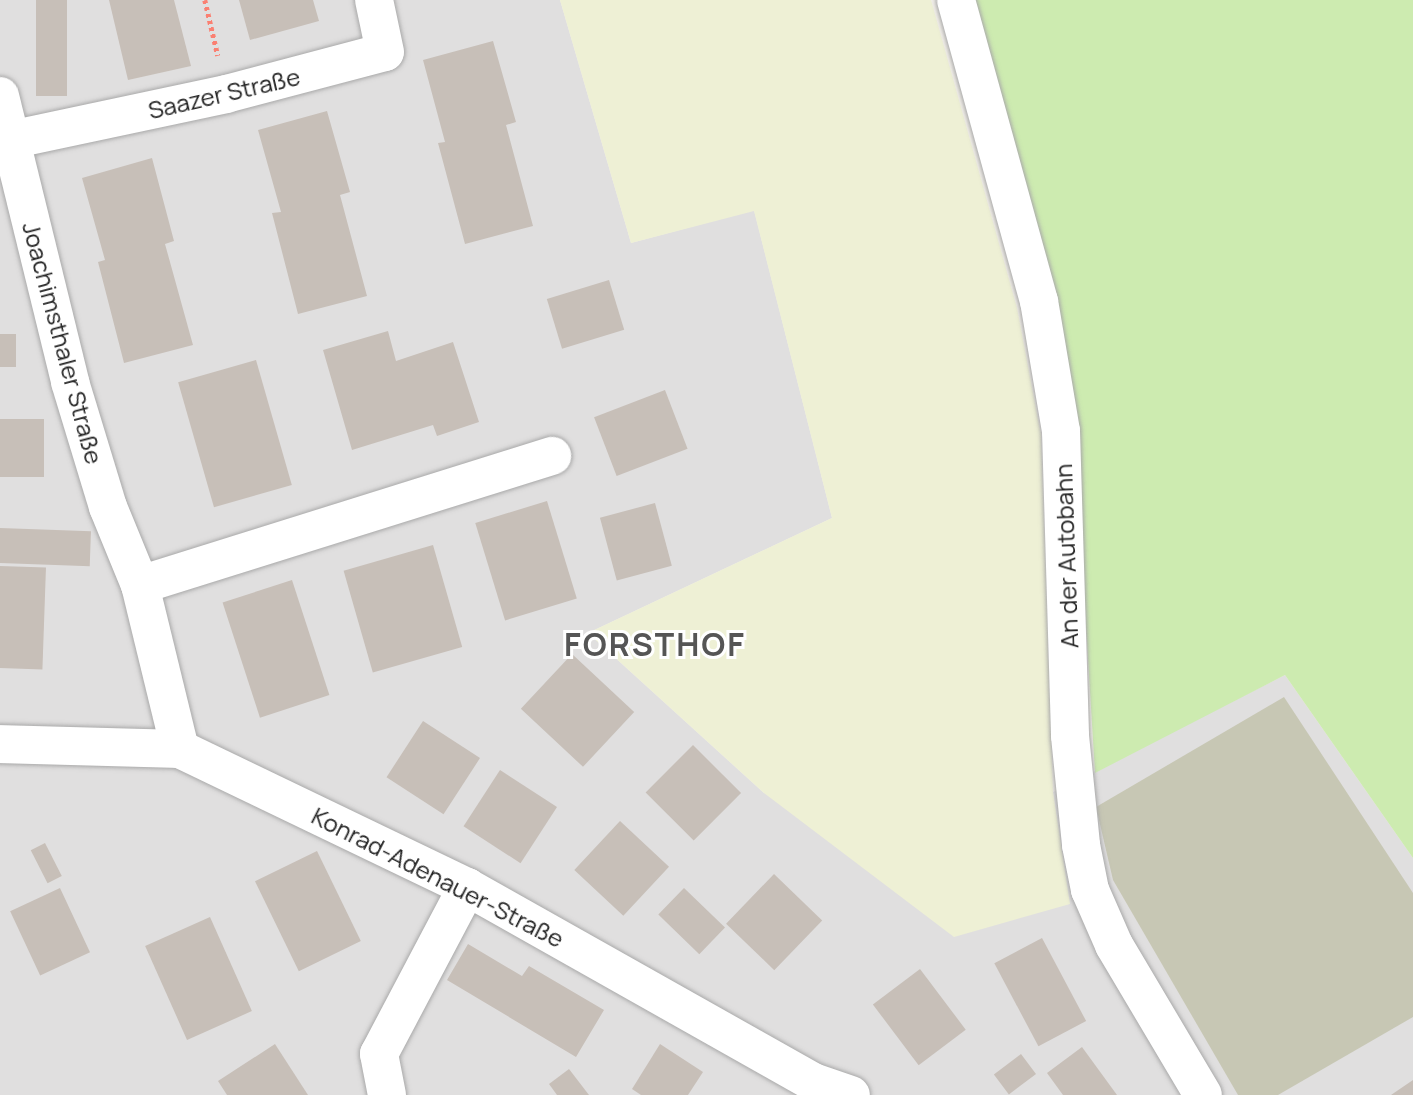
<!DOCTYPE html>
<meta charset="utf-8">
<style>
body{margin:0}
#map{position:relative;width:1413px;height:1095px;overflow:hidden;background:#f2efe9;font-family:Manrope,sans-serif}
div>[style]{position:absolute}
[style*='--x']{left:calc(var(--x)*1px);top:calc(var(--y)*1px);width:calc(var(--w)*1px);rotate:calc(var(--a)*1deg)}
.residential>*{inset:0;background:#e0dfdf}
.construction>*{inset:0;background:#c7c7b4}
.farmland>*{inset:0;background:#eef0d5}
.grass>*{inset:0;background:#cdebb0}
.building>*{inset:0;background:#c7bfb8;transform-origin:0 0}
.path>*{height:4.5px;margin-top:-2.25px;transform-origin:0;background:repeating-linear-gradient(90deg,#fa8072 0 3.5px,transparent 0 7px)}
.roads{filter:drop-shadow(0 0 2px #a9a9a9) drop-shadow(0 0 2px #a9a9a9)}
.minor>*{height:38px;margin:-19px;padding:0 19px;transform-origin:19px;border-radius:19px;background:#fff}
span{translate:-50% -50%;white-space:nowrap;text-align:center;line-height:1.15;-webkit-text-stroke:6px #fff;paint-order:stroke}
.street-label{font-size:24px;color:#222}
.district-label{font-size:32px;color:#555;font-weight:700;letter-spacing:2px}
</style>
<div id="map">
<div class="residential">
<div style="clip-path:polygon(0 0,560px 0,631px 243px,754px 210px,832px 518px,588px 633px,764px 793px,1069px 904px,1053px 792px,1285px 675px,1413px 858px,1413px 1095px,0 1095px)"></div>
</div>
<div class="construction">
<div style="clip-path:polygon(1284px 697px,1413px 893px,1413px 1017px,1278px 1095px,1238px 1095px,1113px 880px,1096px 807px)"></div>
</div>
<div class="farmland">
<div style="clip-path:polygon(560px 0,931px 0,1017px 308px,1041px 435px,1053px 792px,1070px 904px,954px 937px,764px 793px,588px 633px,832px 518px,754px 211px,631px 243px)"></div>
</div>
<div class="grass">
<div style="clip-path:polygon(971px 0,1413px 0,1413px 858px,1285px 675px,1095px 773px,1074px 430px)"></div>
</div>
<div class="building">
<div style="left:36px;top:0;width:31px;height:96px"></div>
<div style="clip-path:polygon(109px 0,174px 0,191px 66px,128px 80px)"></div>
<div style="clip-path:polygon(239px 0,313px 0,319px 21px,250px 40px)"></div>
<div style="clip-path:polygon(493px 41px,516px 122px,506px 125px,533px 226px,465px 244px,438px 143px,445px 142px,423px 60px)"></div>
<div style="clip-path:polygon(327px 111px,350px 192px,340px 195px,367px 296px,298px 314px,272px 213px,281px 212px,258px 130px)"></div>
<div style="clip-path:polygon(152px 158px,174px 241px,165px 244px,193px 345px,124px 363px,98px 262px,105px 260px,82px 178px)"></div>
<div style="left:609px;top:280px;width:52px;height:65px;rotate:73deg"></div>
<div style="clip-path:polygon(388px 331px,396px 361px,453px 342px,479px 422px,437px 436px,433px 425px,352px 450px,323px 350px)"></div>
<div style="left:0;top:334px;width:16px;height:33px"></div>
<div style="left:256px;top:360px;width:130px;height:81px;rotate:74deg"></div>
<div style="left:665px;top:390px;width:63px;height:76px;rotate:69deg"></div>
<div style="left:0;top:419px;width:44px;height:58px"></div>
<div style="left:547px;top:501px;width:102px;height:75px;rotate:73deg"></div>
<div style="left:655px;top:503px;width:65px;height:57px;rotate:75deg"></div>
<div style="left:0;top:528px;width:91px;height:35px;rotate:2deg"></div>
<div style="left:433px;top:545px;width:106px;height:93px;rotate:74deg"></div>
<div style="left:0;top:566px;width:46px;height:102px;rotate:2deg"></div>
<div style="left:292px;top:580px;width:121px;height:73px;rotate:72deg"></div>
<div style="left:572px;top:654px;width:85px;height:75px;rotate:43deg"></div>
<div style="left:423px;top:721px;width:68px;height:67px;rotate:33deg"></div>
<div style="left:693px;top:745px;width:68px;height:67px;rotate:45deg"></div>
<div style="left:500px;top:770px;width:68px;height:67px;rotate:33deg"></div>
<div style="left:620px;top:821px;width:67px;height:67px;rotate:43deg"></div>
<div style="left:45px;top:843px;width:37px;height:16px;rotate:63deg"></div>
<div style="left:317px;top:851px;width:100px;height:69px;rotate:64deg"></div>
<div style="left:774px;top:874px;width:67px;height:69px;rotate:44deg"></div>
<div style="left:60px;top:888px;width:71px;height:55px;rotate:65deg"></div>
<div style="left:684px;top:888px;width:57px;height:37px;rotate:44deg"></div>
<div style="left:210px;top:917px;width:103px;height:71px;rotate:66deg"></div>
<div style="left:1042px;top:938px;width:94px;height:54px;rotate:62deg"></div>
<div style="clip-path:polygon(468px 944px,522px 976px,529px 966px,604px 1010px,576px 1057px,447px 980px)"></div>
<div style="left:920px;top:969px;width:76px;height:59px;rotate:53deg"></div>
<div style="clip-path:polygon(275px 1044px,308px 1095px,227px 1095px,218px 1081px)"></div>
<div style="clip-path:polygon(660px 1044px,703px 1072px,688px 1095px,641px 1095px,632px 1089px)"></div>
<div style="clip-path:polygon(1082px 1047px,1117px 1095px,1063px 1095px,1047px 1073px)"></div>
<div style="left:1021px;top:1054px;width:25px;height:34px;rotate:53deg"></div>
<div style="clip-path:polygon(569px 1069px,589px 1095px,557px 1095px,549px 1084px)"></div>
<div style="clip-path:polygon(1413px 1080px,1413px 1095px,1391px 1095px)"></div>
</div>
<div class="path">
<div style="--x:205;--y:0;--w:57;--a:76.9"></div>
</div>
<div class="roads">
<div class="minor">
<div style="--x:956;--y:0;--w:312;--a:74.6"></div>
<div style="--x:1039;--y:301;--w:132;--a:80.4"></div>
<div style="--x:1061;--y:431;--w:305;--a:88.3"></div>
<div style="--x:1070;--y:736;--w:110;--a:84.2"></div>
<div style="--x:1081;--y:845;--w:46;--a:78.7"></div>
<div style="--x:1090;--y:890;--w:60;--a:66.4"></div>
<div style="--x:1114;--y:945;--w:174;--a:59.3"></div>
<div style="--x:0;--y:96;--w:294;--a:76.2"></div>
<div style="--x:70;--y:382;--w:131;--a:73.1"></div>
<div style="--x:108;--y:507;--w:84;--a:67.7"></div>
<div style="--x:140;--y:585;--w:169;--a:76.3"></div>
<div style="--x:10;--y:140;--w:221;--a:-12"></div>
<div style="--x:226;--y:94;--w:164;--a:-14.8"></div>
<div style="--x:385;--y:52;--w:53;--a:-101.9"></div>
<div style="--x:140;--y:585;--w:432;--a:-17.4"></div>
<div style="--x:0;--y:744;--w:180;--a:1.6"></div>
<div style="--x:180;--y:749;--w:318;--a:25.7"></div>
<div style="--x:467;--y:887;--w:397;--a:29.4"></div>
<div style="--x:813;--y:1082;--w:40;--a:18.9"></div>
<div style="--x:387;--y:1095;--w:42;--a:-101"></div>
<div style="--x:379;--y:1054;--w:189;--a:-62.2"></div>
</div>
</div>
<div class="street-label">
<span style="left:224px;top:93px;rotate:-13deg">Saazer Straße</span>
<span style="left:63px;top:343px;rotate:75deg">Joachimsthaler Straße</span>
<span style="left:1066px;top:556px;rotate:-92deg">An der Autobahn</span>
<span style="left:438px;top:877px;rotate:27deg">Konrad-Adenauer-Straße</span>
</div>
<div class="district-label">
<span style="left:655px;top:644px">FORSTHOF</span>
</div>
</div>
